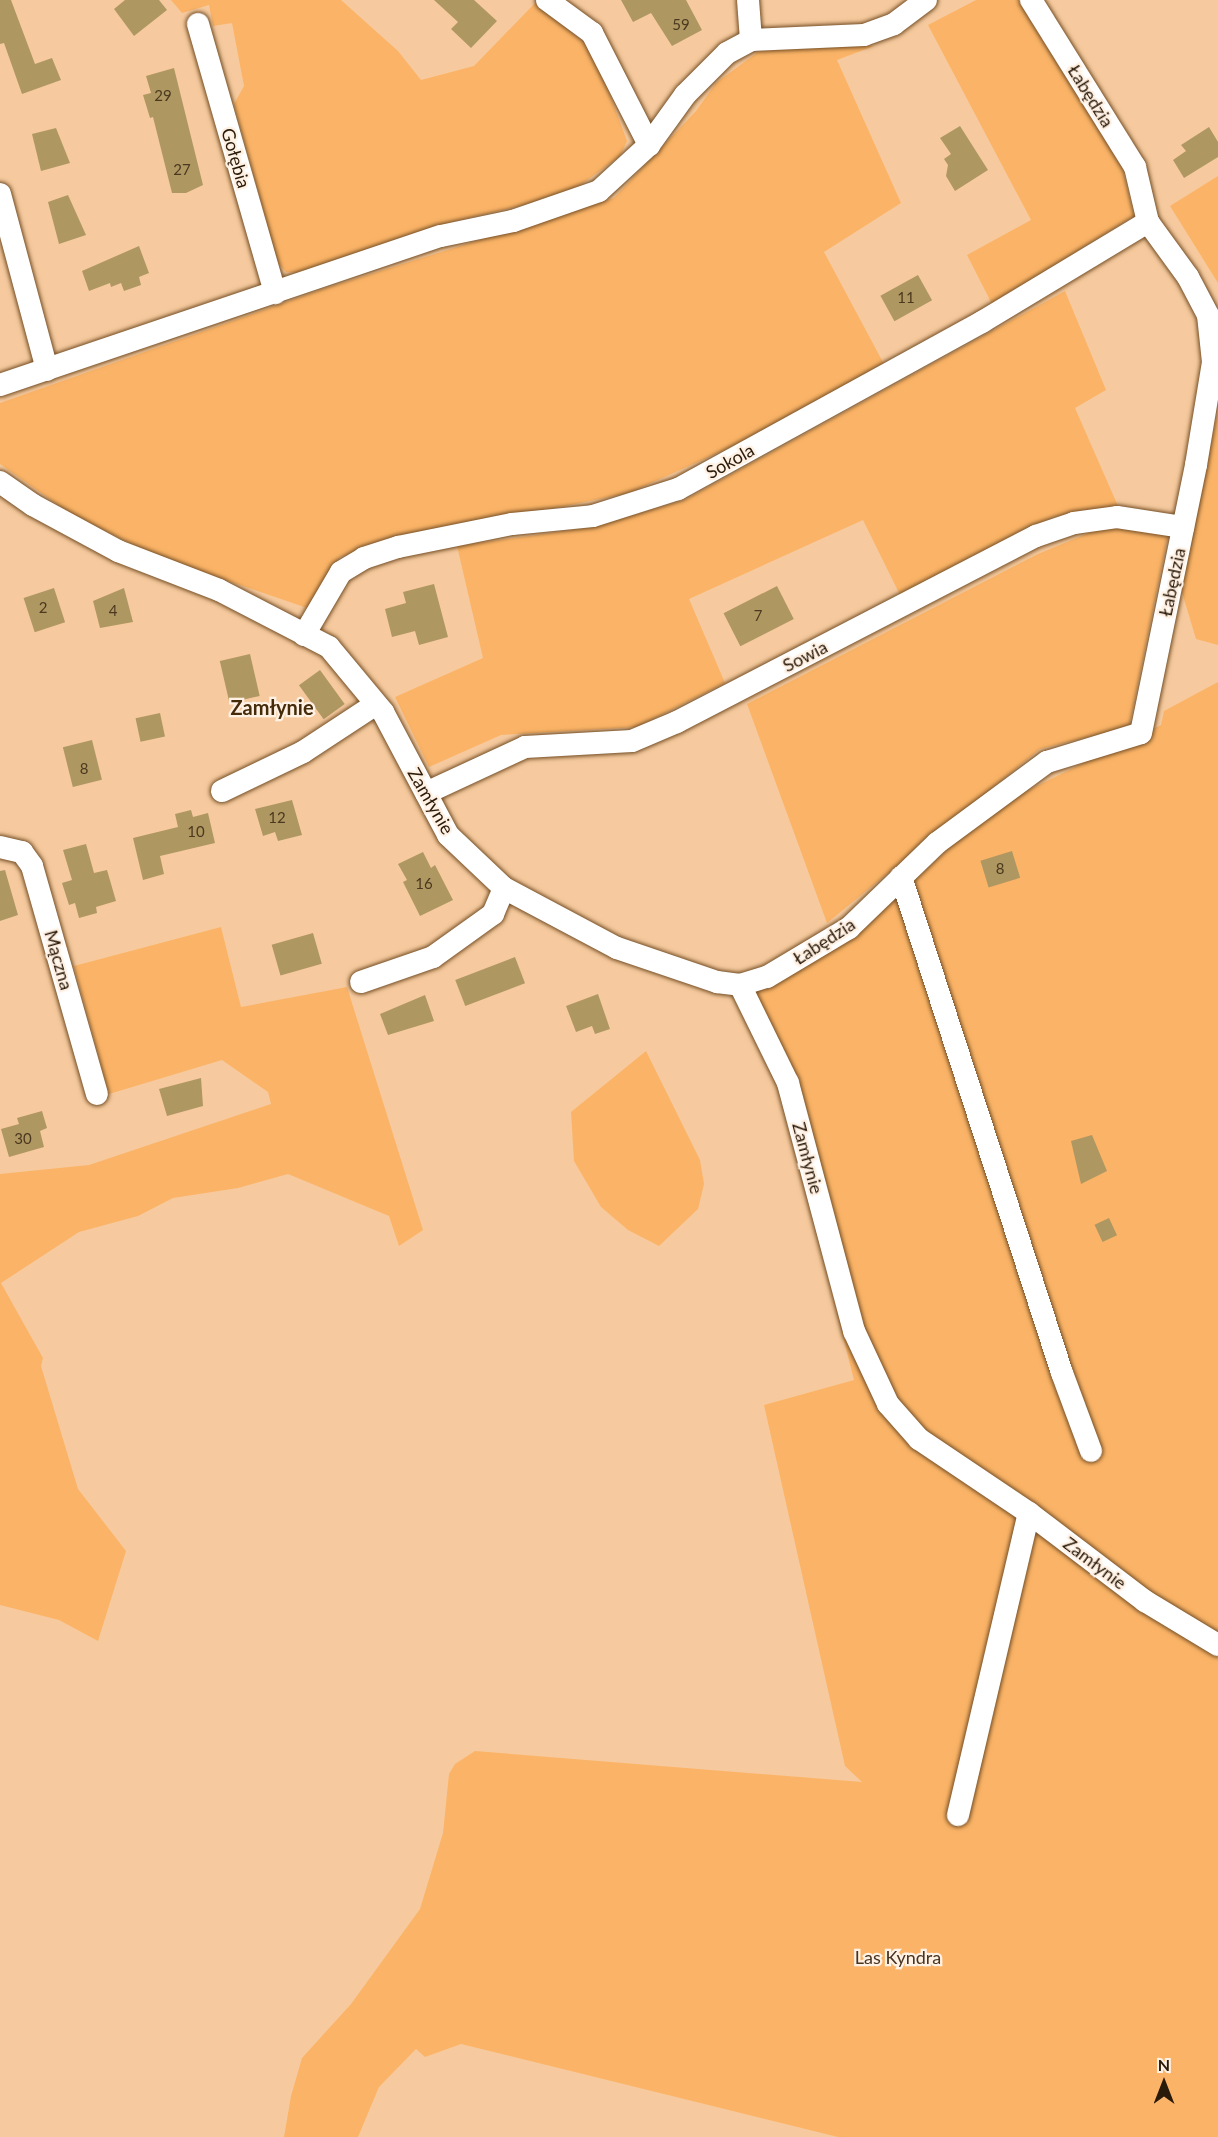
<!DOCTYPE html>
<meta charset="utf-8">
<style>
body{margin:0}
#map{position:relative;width:1218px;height:2137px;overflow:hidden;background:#f6ca9e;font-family:Lato,sans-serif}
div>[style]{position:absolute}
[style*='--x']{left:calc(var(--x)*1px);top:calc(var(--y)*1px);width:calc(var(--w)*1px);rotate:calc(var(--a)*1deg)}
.green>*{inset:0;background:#fbb467}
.building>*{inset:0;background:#af9762;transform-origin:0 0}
.roads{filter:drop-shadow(0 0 2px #744e25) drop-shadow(0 0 2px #744e25)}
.minor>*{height:22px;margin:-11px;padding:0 11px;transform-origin:11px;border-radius:11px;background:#fff}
span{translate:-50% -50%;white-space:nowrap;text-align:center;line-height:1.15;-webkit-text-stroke:4.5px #fff1e4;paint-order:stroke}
.number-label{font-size:15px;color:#4b391f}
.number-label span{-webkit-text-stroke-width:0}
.street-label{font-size:18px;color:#2a1a09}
.park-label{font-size:18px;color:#463421}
.neighbourhood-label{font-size:20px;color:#462b0a;font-weight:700}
.north{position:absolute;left:1134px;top:2053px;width:60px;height:60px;-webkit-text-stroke:4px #fff1e4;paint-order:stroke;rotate:0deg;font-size:16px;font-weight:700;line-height:24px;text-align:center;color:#2a1a09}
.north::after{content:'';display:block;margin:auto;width:21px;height:27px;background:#2a1a09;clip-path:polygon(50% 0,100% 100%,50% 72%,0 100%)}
</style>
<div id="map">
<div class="green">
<div style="clip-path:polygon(171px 0,341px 0,398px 51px,421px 80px,474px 66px,536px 2px,593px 50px,627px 141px,620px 156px,567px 195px,455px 221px,302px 273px,286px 272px,278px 263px,234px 104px,244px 86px,232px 23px,213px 26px,209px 5px,182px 13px)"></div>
<div style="clip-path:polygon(976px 0,1020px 0,1122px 167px,1134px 216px,992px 304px,967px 255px,1031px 220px,928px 25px)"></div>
<div style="clip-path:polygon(813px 46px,874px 46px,837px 60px,901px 203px,824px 252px,885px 366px,742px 442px,629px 493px,375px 545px,340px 557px,307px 608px,158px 557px,71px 514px,0 464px,0 403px,326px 288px,614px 198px,696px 111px,716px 83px,758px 52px)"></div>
<div style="clip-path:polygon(1218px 176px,1218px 283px,1170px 206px)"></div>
<div style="clip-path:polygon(1065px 291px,1106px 390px,1075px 408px,1118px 506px,1053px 517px,900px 595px,863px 520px,689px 599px,725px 683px,637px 727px,501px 735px,429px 767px,395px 697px,483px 658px,457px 546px,593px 527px,685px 500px)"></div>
<div style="clip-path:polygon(1218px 411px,1218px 645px,1196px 639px,1181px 589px)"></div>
<div style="clip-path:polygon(1141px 521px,1168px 535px,1129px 727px,1040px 749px,827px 923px,747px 704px,1038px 554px,1096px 530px)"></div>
<div style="clip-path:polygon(1218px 682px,1218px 2137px,838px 2137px,461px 2044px,425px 2057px,416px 2049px,379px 2087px,358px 2137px,284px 2137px,291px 2096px,302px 2058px,351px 2004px,420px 1909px,443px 1833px,449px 1774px,455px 1764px,475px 1751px,862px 1782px,845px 1766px,764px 1405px,854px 1380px,777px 1077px,747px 1019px,757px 988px,855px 935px,994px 807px,1161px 725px,1164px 711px)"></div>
<div style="clip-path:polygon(221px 927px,241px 1007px,347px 987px,423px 1230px,399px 1246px,389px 1216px,288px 1174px,238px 1188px,173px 1198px,138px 1216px,79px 1232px,1px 1283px,43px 1358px,41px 1366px,78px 1489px,126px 1551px,98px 1641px,59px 1620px,0 1605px,0 1174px,89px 1165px,271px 1104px,268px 1092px,222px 1060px,109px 1094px,74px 966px)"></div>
<div style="clip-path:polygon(646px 1051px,700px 1160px,704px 1184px,698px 1209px,659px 1246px,628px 1230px,601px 1207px,574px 1161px,571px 1112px)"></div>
</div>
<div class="building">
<div style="clip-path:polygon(0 0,11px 0,35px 64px,52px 58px,61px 80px,22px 94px,4px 43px,0 44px)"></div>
<div style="clip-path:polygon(125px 0,159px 0,167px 10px,134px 36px,114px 9px)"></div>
<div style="clip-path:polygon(434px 0,474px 0,497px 21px,471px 48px,451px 29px,458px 22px)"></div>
<div style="clip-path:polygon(621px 0,686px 0,702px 30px,672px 46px,651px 13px,633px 22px)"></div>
<div style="clip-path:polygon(174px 68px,203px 185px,186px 193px,172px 193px,153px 117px,150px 118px,143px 95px,151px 93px,146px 76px)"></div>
<div style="clip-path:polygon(960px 126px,988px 170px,955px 191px,946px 176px,948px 165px,944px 159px,951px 154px,940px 138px)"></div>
<div style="clip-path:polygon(1209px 127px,1218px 142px,1218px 157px,1184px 178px,1173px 160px,1186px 151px,1181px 145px)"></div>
<div style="clip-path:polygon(56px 128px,70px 163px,41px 171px,32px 134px)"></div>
<div style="clip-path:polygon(68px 195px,86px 235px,59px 244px,48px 202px)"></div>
<div style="clip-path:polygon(139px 246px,149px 273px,139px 277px,141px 285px,124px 291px,121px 283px,111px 287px,110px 283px,89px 291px,82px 271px)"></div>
<div style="left:918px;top:275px;width:29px;height:43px;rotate:61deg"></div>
<div style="clip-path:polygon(434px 584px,448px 637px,419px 645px,415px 631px,392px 637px,385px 609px,406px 603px,403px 592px)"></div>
<div style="left:777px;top:586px;width:37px;height:60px;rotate:63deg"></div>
<div style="left:54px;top:588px;width:36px;height:32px;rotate:72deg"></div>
<div style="clip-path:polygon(124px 588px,133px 622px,100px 628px,93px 601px)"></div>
<div style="left:250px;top:654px;width:43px;height:31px;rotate:77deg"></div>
<div style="left:320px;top:670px;width:42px;height:26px;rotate:54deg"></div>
<div style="left:160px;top:713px;width:24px;height:25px;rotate:78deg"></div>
<div style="left:92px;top:740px;width:41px;height:30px;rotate:76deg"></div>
<div style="clip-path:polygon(292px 800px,302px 835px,278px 841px,275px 832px,263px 836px,255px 809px)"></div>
<div style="clip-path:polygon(191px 810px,193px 817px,208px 813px,215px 843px,160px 856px,164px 874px,143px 880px,133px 838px,178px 827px,175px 814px)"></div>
<div style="clip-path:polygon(86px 844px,94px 873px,107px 870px,116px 901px,96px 907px,97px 913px,79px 918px,75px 903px,69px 905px,62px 883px,72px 880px,63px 850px)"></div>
<div style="left:1012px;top:851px;width:28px;height:33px;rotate:73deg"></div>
<div style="clip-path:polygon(423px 852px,431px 868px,435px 865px,453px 900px,420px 916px,403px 882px,407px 880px,398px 864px)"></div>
<div style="clip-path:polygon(5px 870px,18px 915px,0 921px,0 871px)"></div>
<div style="left:313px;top:933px;width:32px;height:43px;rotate:74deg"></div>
<div style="left:515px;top:957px;width:28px;height:64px;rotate:69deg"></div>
<div style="clip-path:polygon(598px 994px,610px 1029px,595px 1034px,592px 1026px,576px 1032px,566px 1006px)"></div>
<div style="clip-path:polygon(425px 995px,434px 1021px,388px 1035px,380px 1014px)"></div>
<div style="clip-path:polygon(201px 1078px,203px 1106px,167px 1116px,159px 1089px)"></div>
<div style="clip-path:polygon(42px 1111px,47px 1128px,40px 1131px,44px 1147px,9px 1157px,1px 1129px,19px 1124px,17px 1118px)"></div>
<div style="clip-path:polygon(1092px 1135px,1107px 1171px,1081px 1184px,1071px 1141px)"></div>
<div style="left:1109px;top:1218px;width:19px;height:16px;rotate:65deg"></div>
</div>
<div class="roads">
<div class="minor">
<div style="--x:547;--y:0;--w:56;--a:36.3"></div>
<div style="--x:592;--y:33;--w:126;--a:63"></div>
<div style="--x:748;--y:0;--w:40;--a:85.7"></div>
<div style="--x:198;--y:24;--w:280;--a:74"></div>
<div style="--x:0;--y:194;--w:182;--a:75"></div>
<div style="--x:0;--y:385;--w:465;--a:-18.7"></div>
<div style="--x:441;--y:236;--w:74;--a:-11.8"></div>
<div style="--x:513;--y:221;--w:91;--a:-19.2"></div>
<div style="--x:599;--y:191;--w:68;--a:-42.6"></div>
<div style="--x:649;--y:145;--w:62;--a:-54.2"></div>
<div style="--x:685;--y:95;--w:59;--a:-45"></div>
<div style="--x:727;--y:53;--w:27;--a:-28"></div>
<div style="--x:751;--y:40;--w:113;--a:-2.5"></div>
<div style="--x:864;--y:35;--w:32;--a:-20"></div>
<div style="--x:894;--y:24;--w:40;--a:-37"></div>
<div style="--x:0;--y:482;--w:40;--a:34.9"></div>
<div style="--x:33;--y:505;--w:97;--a:28.4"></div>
<div style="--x:118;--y:551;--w:108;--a:21.1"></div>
<div style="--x:219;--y:590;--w:124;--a:27.4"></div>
<div style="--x:329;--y:647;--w:85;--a:50.3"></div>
<div style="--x:383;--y:712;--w:139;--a:62.1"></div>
<div style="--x:448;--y:835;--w:77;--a:43.4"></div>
<div style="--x:504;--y:888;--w:128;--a:28"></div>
<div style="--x:617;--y:948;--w:106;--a:18.8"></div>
<div style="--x:717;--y:982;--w:23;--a:7"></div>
<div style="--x:740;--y:985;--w:28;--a:-17"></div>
<div style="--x:767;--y:977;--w:96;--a:-30.9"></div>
<div style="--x:849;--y:928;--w:122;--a:-44"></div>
<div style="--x:937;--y:843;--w:137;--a:-36.4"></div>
<div style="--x:1047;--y:762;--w:98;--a:-17.1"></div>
<div style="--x:1141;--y:733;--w:274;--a:-78.4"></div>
<div style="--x:1196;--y:465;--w:104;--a:-80.6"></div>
<div style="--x:1213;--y:362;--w:47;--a:-96.1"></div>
<div style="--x:1208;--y:315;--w:43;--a:-117.8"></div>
<div style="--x:1188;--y:277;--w:68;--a:-126"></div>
<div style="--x:1148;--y:222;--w:57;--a:-103.3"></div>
<div style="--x:1135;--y:167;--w:197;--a:-121.9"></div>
<div style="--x:304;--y:635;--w:73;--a:-59.6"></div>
<div style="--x:341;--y:572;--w:27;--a:-31"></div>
<div style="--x:364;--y:558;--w:36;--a:-18"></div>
<div style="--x:398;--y:547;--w:116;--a:-11.4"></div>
<div style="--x:512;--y:524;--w:81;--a:-5.6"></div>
<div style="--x:593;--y:516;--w:89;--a:-17.6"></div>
<div style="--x:678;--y:489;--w:347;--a:-28.8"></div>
<div style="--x:982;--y:322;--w:194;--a:-31.1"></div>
<div style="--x:222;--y:791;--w:90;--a:-25.7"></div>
<div style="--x:303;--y:752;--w:87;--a:-33.3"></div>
<div style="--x:426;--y:793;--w:109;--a:-24.9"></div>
<div style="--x:525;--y:747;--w:107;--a:-3.2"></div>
<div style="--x:632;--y:741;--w:49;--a:-22.9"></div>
<div style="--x:677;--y:722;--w:404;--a:-27.4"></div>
<div style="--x:1036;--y:536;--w:40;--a:-18.9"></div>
<div style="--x:1074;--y:523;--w:43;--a:-7.9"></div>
<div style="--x:1117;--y:517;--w:67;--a:8.6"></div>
<div style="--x:0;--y:847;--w:23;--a:13"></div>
<div style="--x:22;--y:852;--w:17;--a:54"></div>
<div style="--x:32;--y:866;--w:237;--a:74.1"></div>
<div style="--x:901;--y:877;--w:521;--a:72.02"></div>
<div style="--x:1062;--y:1373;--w:83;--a:69.6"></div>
<div style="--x:361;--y:982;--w:76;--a:-19.1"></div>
<div style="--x:433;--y:957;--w:74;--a:-35.6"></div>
<div style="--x:493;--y:914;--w:28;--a:-67"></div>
<div style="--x:740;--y:985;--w:109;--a:63.9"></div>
<div style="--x:788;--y:1083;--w:257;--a:75.1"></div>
<div style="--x:854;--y:1331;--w:81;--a:65"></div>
<div style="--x:888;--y:1404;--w:47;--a:48.5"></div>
<div style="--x:919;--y:1439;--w:133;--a:33.9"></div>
<div style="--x:1029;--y:1513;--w:146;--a:37.2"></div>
<div style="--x:1145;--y:1601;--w:85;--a:31.1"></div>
<div style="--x:958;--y:1815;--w:310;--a:-76.8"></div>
</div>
</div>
<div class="number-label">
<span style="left:681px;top:25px">59</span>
<span style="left:163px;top:96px">29</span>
<span style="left:182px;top:170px">27</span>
<span style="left:906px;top:298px">11</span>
<span style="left:43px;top:608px">2</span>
<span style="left:113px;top:611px">4</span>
<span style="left:758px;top:616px">7</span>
<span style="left:84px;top:769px">8</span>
<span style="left:277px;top:818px">12</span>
<span style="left:196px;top:832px">10</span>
<span style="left:1000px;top:869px">8</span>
<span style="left:424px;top:884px">16</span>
<span style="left:23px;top:1139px">30</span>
</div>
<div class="street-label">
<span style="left:1091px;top:96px;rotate:58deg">Łabędzia</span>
<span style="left:236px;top:158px;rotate:74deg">Gołębia</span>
<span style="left:730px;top:461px;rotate:-29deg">Sokola</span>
<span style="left:1172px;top:582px;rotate:-78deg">Łabędzia</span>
<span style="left:805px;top:656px;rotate:-27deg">Sowia</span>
<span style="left:431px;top:801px;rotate:60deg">Zamłynie</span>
<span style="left:824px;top:941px;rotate:-33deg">Łabędzia</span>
<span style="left:59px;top:960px;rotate:74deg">Mączna</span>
<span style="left:808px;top:1158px;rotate:75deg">Zamłynie</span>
<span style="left:1095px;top:1563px;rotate:37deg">Zamłynie</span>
</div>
<div class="park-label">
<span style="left:898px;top:1957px">Las Kyndra</span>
</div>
<div class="neighbourhood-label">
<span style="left:272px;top:707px">Zamłynie</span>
</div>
<div class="north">N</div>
</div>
